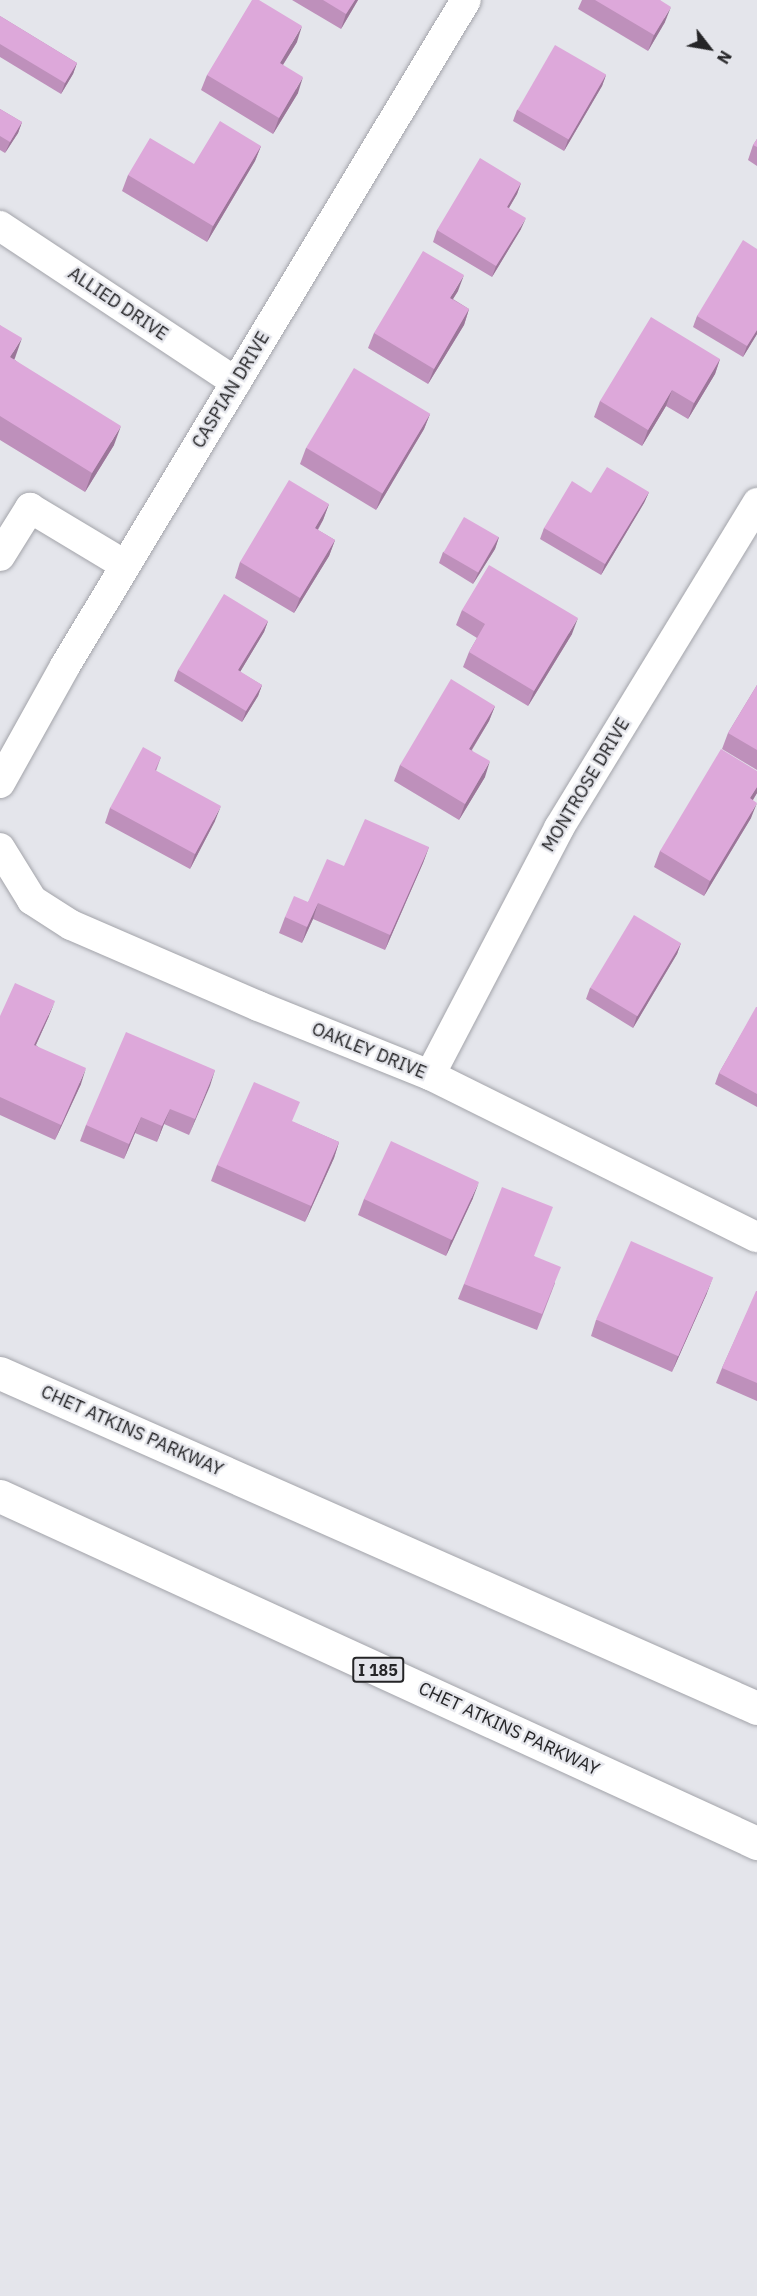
<!DOCTYPE html>
<style>
body{margin:0}
#map{position:relative;width:757px;height:2296px;overflow:hidden;background:#e4e5eb;font-family:"IBM Plex Sans",sans-serif}
div>[style]{position:absolute}
[style*='--x']{left:calc(var(--x)*1px);top:calc(var(--y)*1px);width:calc(var(--w)*1px);rotate:calc(var(--a)*1deg)}
.roads{filter:drop-shadow(0 0 2px #a3a4aa) drop-shadow(0 0 2px #a3a4aa)}
.street>*{height:30px;margin:-15px;padding:0 15px;transform-origin:15px;border-radius:15px;background:#fff}
.highway>*{height:33px;margin:-16.5px;padding:0 16.5px;transform-origin:16.5px;border-radius:16.5px;background:#fff}
.wall>*{inset:0;background:#be90bb}
.shaded-wall>*{inset:0;background:#9b7699}
.building>*{inset:0;background:#dda8da;transform-origin:0 0}
span{translate:-50% -50%;white-space:nowrap;text-align:center;line-height:1.15;-webkit-text-stroke:4.5px #e4e5eb;paint-order:stroke}
.shield-label span{padding:2px 4px;background:#e4e5eb;border:2px solid;border-radius:4px;-webkit-text-stroke-width:0}
.shield-label{font-size:16px;color:#252527;font-weight:700}
.street-label{font-size:18px;color:#252527}
.north{position:absolute;left:679px;top:18px;width:60px;height:60px;-webkit-text-stroke:4px #e4e5eb;paint-order:stroke;rotate:121deg;font-size:16px;font-weight:700;line-height:24px;text-align:center;color:#252527}
.north::after{content:'';display:block;margin:auto;width:21px;height:27px;background:#252527;clip-path:polygon(50% 0,100% 100%,50% 72%,0 100%)}
</style>
<div id="map">
<div class="roads">
<div class="street">
<div style="--x:0;--y:226;--w:283;--a:33.5"></div>
<div style="--x:0;--y:556;--w:57;--a:-58"></div>
<div style="--x:30;--y:508;--w:111;--a:31"></div>
<div style="--x:0;--y:783;--w:134;--a:-60.9"></div>
<div style="--x:65;--y:666;--w:777;--a:-58.95"></div>
<div style="--x:0;--y:848;--w:61;--a:58.4"></div>
<div style="--x:32;--y:900;--w:46;--a:32.7"></div>
<div style="--x:71;--y:925;--w:204;--a:23.4"></div>
<div style="--x:258;--y:1006;--w:185;--a:21.9"></div>
<div style="--x:430;--y:1075;--w:365;--a:26.4"></div>
<div style="--x:430;--y:1075;--w:279;--a:-62.4"></div>
<div style="--x:559;--y:828;--w:381;--a:-58.6"></div>
</div>
<div class="highway">
<div style="--x:0;--y:1373;--w:828;--a:23.87"></div>
<div style="--x:0;--y:1496;--w:833;--a:24.63"></div>
</div>
</div>
<div class="wall">
<div style="clip-path:polygon(292px 0,358px 0,341px 29px)"></div>
<div style="clip-path:polygon(582px 0,660px 0,665px 22px,648px 51px,578px 9px)"></div>
<div style="clip-path:polygon(0 16px,77px 63px,73px 74px,61px 94px,0 57px)"></div>
<div style="clip-path:polygon(297px 42px,283px 65px,298px 93px,273px 134px,201px 90px,207px 75px)"></div>
<div style="clip-path:polygon(606px 75px,602px 86px,564px 151px,513px 121px,517px 110px)"></div>
<div style="clip-path:polygon(0 109px,22px 122px,18px 133px,5px 153px,0 150px)"></div>
<div style="clip-path:polygon(757px 139px,757px 166px,748px 160px,753px 145px)"></div>
<div style="clip-path:polygon(261px 146px,255px 161px,207px 242px,122px 191px,128px 175px,194px 164px)"></div>
<div style="clip-path:polygon(521px 183px,517px 194px,509px 208px,521px 229px,492px 277px,433px 242px,437px 230px)"></div>
<div style="clip-path:polygon(757px 249px,757px 334px,743px 357px,693px 327px,697px 316px)"></div>
<div style="clip-path:polygon(458px 291px,453px 299px,469px 309px,464px 325px,428px 384px,368px 348px,374px 333px)"></div>
<div style="clip-path:polygon(0 325px,15px 358px,14px 359px,114px 445px,85px 492px,0 440px)"></div>
<div style="clip-path:polygon(720px 359px,715px 374px,688px 419px,666px 406px,642px 446px,594px 417px,600px 401px)"></div>
<div style="clip-path:polygon(430px 414px,424px 429px,376px 510px,300px 464px,306px 448px)"></div>
<div style="clip-path:polygon(649px 492px,644px 503px,601px 575px,540px 539px,544px 528px)"></div>
<div style="clip-path:polygon(329px 504px,323px 520px,318px 530px,335px 540px,329px 556px,294px 613px,235px 578px,240px 562px)"></div>
<div style="clip-path:polygon(499px 537px,495px 549px,473px 584px,439px 563px,443px 552px)"></div>
<div style="clip-path:polygon(462px 610px,572px 634px,528px 706px,463px 667px,469px 652px,477px 638px,456px 625px)"></div>
<div style="clip-path:polygon(268px 621px,264px 632px,240px 672px,262px 685px,258px 696px,242px 722px,174px 681px,178px 670px)"></div>
<div style="clip-path:polygon(757px 685px,757px 770px,722px 749px,728px 733px)"></div>
<div style="clip-path:polygon(495px 706px,489px 721px,472px 750px,485px 777px,459px 820px,394px 781px,400px 765px)"></div>
<div style="clip-path:polygon(161px 757px,156px 771px,215px 821px,190px 869px,105px 823px,110px 808px)"></div>
<div style="clip-path:polygon(757px 771px,757px 793px,753px 800px,751px 818px,704px 896px,654px 867px,660px 851px)"></div>
<div style="clip-path:polygon(429px 847px,423px 863px,385px 950px,313px 919px,302px 943px,279px 933px,285px 917px,308px 902px,344px 866px)"></div>
<div style="clip-path:polygon(681px 943px,677px 954px,633px 1028px,586px 999px,590px 988px)"></div>
<div style="clip-path:polygon(757px 1007px,757px 1107px,715px 1084px,719px 1073px)"></div>
<div style="clip-path:polygon(0 1016px,49px 1016px,36px 1045px,81px 1084px,55px 1140px,0 1115px)"></div>
<div style="clip-path:polygon(215px 1070px,189px 1135px,164px 1124px,157px 1142px,135px 1133px,124px 1159px,80px 1141px,86px 1125px)"></div>
<div style="clip-path:polygon(293px 1122px,339px 1142px,334px 1158px,305px 1222px,211px 1181px,217px 1165px)"></div>
<div style="clip-path:polygon(473px 1198px,446px 1256px,358px 1215px,364px 1199px)"></div>
<div style="clip-path:polygon(534px 1256px,555px 1283px,537px 1330px,458px 1299px,464px 1284px)"></div>
<div style="clip-path:polygon(757px 1291px,757px 1401px,716px 1383px,722px 1368px)"></div>
<div style="clip-path:polygon(707px 1293px,672px 1372px,591px 1336px,596px 1320px)"></div>
</div>
<div class="shaded-wall">
<div style="clip-path:polygon(355px 0,358px 0,341px 29px,346px 14px)"></div>
<div style="clip-path:polygon(671px 7px,665px 22px,648px 51px,654px 35px)"></div>
<div style="clip-path:polygon(302px 26px,297px 42px,274px 79px,280px 63px)"></div>
<div style="clip-path:polygon(77px 63px,73px 74px,61px 94px,65px 83px)"></div>
<div style="clip-path:polygon(606px 75px,602px 86px,564px 151px,568px 140px)"></div>
<div style="clip-path:polygon(303px 77px,298px 93px,273px 134px,279px 118px)"></div>
<div style="clip-path:polygon(22px 122px,18px 133px,5px 153px,10px 142px)"></div>
<div style="clip-path:polygon(261px 146px,255px 161px,207px 242px,213px 226px)"></div>
<div style="clip-path:polygon(521px 183px,517px 194px,503px 218px,507px 207px)"></div>
<div style="clip-path:polygon(526px 218px,521px 229px,492px 277px,496px 266px)"></div>
<div style="clip-path:polygon(464px 275px,458px 291px,444px 313px,450px 298px)"></div>
<div style="clip-path:polygon(469px 309px,464px 325px,428px 384px,434px 369px)"></div>
<div style="clip-path:polygon(757px 330px,757px 334px,743px 357px,747px 346px)"></div>
<div style="clip-path:polygon(22px 338px,15px 358px,3px 376px,10px 357px)"></div>
<div style="clip-path:polygon(720px 359px,715px 374px,688px 419px,694px 403px)"></div>
<div style="clip-path:polygon(672px 390px,666px 406px,642px 446px,648px 430px)"></div>
<div style="clip-path:polygon(430px 414px,424px 429px,376px 510px,382px 494px)"></div>
<div style="clip-path:polygon(121px 426px,114px 445px,85px 492px,92px 473px)"></div>
<div style="clip-path:polygon(649px 492px,644px 503px,601px 575px,605px 564px)"></div>
<div style="clip-path:polygon(329px 504px,323px 520px,309px 544px,315px 528px)"></div>
<div style="clip-path:polygon(499px 537px,495px 549px,473px 584px,478px 573px)"></div>
<div style="clip-path:polygon(335px 540px,329px 556px,294px 613px,300px 598px)"></div>
<div style="clip-path:polygon(578px 618px,572px 634px,528px 706px,534px 691px)"></div>
<div style="clip-path:polygon(268px 621px,264px 632px,234px 682px,238px 670px)"></div>
<div style="clip-path:polygon(262px 685px,258px 696px,242px 722px,246px 711px)"></div>
<div style="clip-path:polygon(495px 706px,489px 721px,463px 764px,469px 749px)"></div>
<div style="clip-path:polygon(490px 761px,485px 777px,459px 820px,465px 804px)"></div>
<div style="clip-path:polygon(757px 787px,757px 793px,744px 814px,750px 798px)"></div>
<div style="clip-path:polygon(757px 803px,751px 818px,704px 896px,710px 881px)"></div>
<div style="clip-path:polygon(221px 806px,215px 821px,190px 869px,195px 854px)"></div>
<div style="clip-path:polygon(429px 847px,423px 863px,385px 950px,390px 935px)"></div>
<div style="clip-path:polygon(318px 903px,313px 919px,302px 943px,307px 927px)"></div>
<div style="clip-path:polygon(681px 943px,677px 954px,633px 1028px,637px 1016px)"></div>
<div style="clip-path:polygon(55px 1001px,49px 1016px,29px 1060px,34px 1045px)"></div>
<div style="clip-path:polygon(86px 1068px,81px 1084px,55px 1140px,61px 1125px)"></div>
<div style="clip-path:polygon(215px 1070px,210px 1086px,189px 1135px,195px 1119px)"></div>
<div style="clip-path:polygon(170px 1109px,164px 1124px,157px 1142px,162px 1126px)"></div>
<div style="clip-path:polygon(141px 1117px,135px 1133px,124px 1159px,129px 1144px)"></div>
<div style="clip-path:polygon(339px 1142px,334px 1158px,305px 1222px,311px 1206px)"></div>
<div style="clip-path:polygon(479px 1182px,473px 1198px,446px 1256px,451px 1240px)"></div>
<div style="clip-path:polygon(713px 1277px,707px 1293px,672px 1372px,678px 1356px)"></div>
</div>
<div class="building">
<div style="clip-path:polygon(252px 0,259px 0,302px 26px,280px 63px,303px 77px,279px 118px,207px 75px)"></div>
<div style="clip-path:polygon(323px 0,355px 0,346px 14px)"></div>
<div style="clip-path:polygon(595px 0,660px 0,671px 7px,654px 35px)"></div>
<div style="clip-path:polygon(0 16px,77px 63px,65px 83px,0 44px)"></div>
<div style="left:555px;top:45px;width:59px;height:75px;rotate:30deg"></div>
<div style="clip-path:polygon(0 109px,22px 122px,10px 142px,0 136px)"></div>
<div style="clip-path:polygon(220px 121px,261px 146px,213px 226px,128px 175px,150px 138px,194px 164px)"></div>
<div style="clip-path:polygon(757px 139px,757px 147px,753px 145px)"></div>
<div style="clip-path:polygon(480px 158px,521px 183px,507px 207px,526px 218px,496px 266px,437px 230px)"></div>
<div style="clip-path:polygon(743px 240px,757px 249px,757px 330px,747px 346px,697px 316px)"></div>
<div style="clip-path:polygon(423px 251px,464px 275px,450px 298px,469px 309px,434px 369px,374px 333px)"></div>
<div style="clip-path:polygon(651px 317px,720px 359px,694px 403px,672px 390px,648px 430px,600px 401px)"></div>
<div style="clip-path:polygon(0 325px,22px 338px,10px 357px,121px 426px,92px 473px,0 416px)"></div>
<div style="left:354px;top:368px;width:89px;height:93px;rotate:31deg"></div>
<div style="clip-path:polygon(607px 467px,649px 492px,605px 564px,544px 528px,572px 481px,591px 493px)"></div>
<div style="clip-path:polygon(289px 480px,329px 504px,315px 528px,335px 540px,300px 598px,240px 562px)"></div>
<div style="left:464px;top:517px;width:40px;height:41px;rotate:30deg"></div>
<div style="clip-path:polygon(489px 565px,578px 618px,534px 691px,469px 652px,485px 624px,462px 610px)"></div>
<div style="clip-path:polygon(224px 594px,268px 621px,238px 670px,262px 685px,246px 711px,178px 670px)"></div>
<div style="clip-path:polygon(451px 679px,495px 706px,469px 749px,490px 761px,465px 804px,400px 765px)"></div>
<div style="clip-path:polygon(757px 685px,757px 750px,728px 733px)"></div>
<div style="clip-path:polygon(143px 747px,161px 757px,155px 770px,221px 806px,195px 854px,110px 808px)"></div>
<div style="clip-path:polygon(721px 749px,757px 771px,757px 787px,750px 798px,757px 803px,710px 881px,660px 851px)"></div>
<div style="clip-path:polygon(365px 819px,429px 847px,390px 935px,318px 903px,307px 927px,285px 917px,294px 896px,308px 902px,327px 859px,344px 866px)"></div>
<div style="left:634px;top:915px;width:55px;height:85px;rotate:31deg"></div>
<div style="clip-path:polygon(15px 983px,55px 1001px,34px 1045px,86px 1068px,61px 1125px,0 1097px,0 1016px)"></div>
<div style="clip-path:polygon(756px 1007px,757px 1007px,757px 1094px,719px 1073px)"></div>
<div style="clip-path:polygon(126px 1032px,215px 1070px,195px 1119px,170px 1109px,162px 1126px,141px 1117px,129px 1144px,86px 1125px)"></div>
<div style="clip-path:polygon(254px 1082px,300px 1102px,292px 1121px,339px 1142px,311px 1206px,217px 1165px)"></div>
<div style="left:391px;top:1141px;width:97px;height:64px;rotate:25deg"></div>
<div style="clip-path:polygon(502px 1187px,553px 1207px,534px 1256px,561px 1267px,542px 1314px,464px 1284px)"></div>
<div style="left:631px;top:1241px;width:90px;height:86px;rotate:24deg"></div>
<div style="clip-path:polygon(756px 1291px,757px 1291px,757px 1383px,722px 1368px)"></div>
</div>
<div class="shield-label">
<span style="left:378px;top:1670px">I 185</span>
</div>
<div class="street-label">
<span style="left:118px;top:304px;rotate:34deg">ALLIED DRIVE</span>
<span style="left:231px;top:390px;rotate:-59deg">CASPIAN DRIVE</span>
<span style="left:586px;top:785px;rotate:-59deg">MONTROSE DRIVE</span>
<span style="left:369px;top:1051px;rotate:22deg">OAKLEY DRIVE</span>
<span style="left:132px;top:1431px;rotate:24deg">CHET ATKINS PARKWAY</span>
<span style="left:509px;top:1729px;rotate:25deg">CHET ATKINS PARKWAY</span>
</div>
<div class="north">N</div>
</div>
